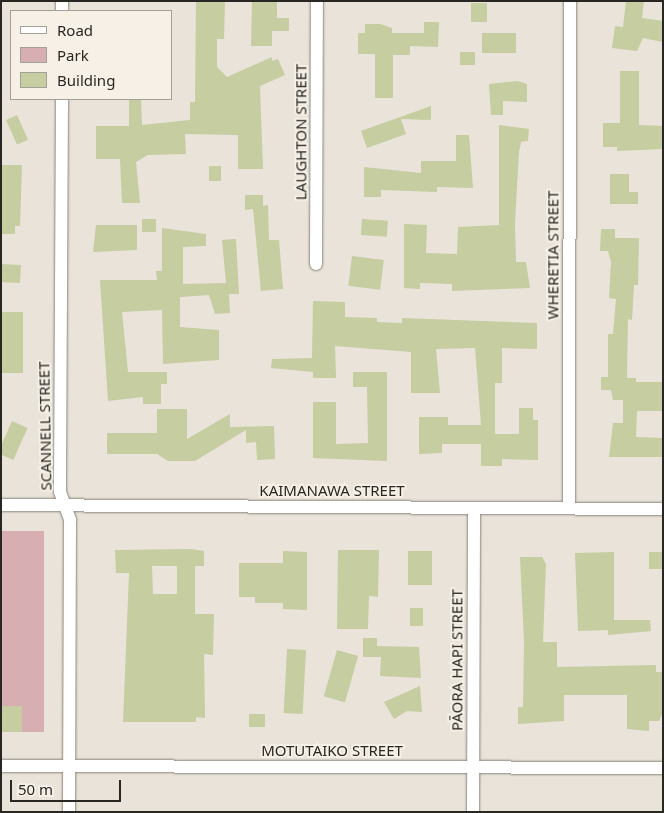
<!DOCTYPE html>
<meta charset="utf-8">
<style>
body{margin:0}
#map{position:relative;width:664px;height:813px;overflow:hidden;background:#e9e3d9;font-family:"Noto Sans",sans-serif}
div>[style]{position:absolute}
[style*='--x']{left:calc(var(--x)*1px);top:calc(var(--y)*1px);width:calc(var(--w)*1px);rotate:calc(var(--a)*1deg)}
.green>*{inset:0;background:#d7aeb2;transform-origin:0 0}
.building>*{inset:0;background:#c5cda1;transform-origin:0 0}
.roads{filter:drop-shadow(0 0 1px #89847b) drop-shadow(0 0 1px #89847b)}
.street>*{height:12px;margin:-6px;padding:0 6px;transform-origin:6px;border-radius:6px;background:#fff}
span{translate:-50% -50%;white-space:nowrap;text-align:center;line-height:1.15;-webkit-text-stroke:4px #f6f0e6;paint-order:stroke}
.street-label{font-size:15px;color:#292723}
.frame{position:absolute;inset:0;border:2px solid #292723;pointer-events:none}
.legend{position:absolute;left:10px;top:10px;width:162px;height:90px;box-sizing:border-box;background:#f6f0e6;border:1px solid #a4a098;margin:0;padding:6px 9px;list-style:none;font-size:15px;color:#292723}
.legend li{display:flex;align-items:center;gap:10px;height:25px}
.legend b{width:25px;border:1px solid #a4a098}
.scale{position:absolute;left:10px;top:780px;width:111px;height:22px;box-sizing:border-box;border:2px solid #292723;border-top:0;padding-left:6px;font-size:15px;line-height:18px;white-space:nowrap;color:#292723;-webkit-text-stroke:4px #f6f0e6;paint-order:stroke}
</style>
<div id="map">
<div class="green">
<div style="left:1px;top:531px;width:43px;height:201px"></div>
</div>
<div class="building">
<div style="clip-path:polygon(196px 1px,225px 1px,224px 39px,217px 39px,217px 67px,227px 77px,272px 57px,272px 61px,278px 59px,285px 75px,260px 86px,263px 169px,238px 169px,238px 135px,185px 134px,186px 154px,148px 155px,136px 162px,140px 203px,122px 203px,120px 159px,96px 159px,96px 126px,129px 126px,129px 99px,141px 99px,142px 125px,190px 120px,190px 102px,195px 102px)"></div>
<div style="clip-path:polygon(252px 1px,277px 1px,277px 18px,289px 18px,289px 31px,272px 31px,272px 46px,251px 46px)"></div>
<div style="clip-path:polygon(626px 1px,644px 1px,642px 18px,663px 21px,663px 42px,643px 38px,637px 51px,612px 48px,615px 26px,623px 27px)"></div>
<div style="left:471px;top:3px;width:16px;height:19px"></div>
<div style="clip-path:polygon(424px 22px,439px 22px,438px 47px,410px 46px,410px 55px,393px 55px,393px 98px,375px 98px,375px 54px,358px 54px,358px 33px,365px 33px,365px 24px,380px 24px,392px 28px,392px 33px,424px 33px)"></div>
<div style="left:482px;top:33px;width:34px;height:20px"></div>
<div style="left:460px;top:52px;width:15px;height:13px"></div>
<div style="clip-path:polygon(620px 71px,639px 71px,639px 125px,663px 126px,663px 149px,617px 151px,617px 147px,603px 147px,603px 123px,620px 123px)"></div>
<div style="clip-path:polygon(518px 81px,527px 84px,527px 102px,503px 101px,503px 115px,491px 115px,489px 84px)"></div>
<div style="clip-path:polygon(431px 106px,431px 120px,401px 119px,406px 134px,367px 148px,361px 131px)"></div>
<div style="left:17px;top:115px;width:27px;height:12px;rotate:66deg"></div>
<div style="clip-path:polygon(499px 125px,529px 129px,528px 141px,521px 142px,519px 152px,515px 223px,516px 262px,526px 262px,530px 288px,452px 291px,452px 284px,420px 283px,420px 289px,404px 288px,404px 224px,427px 225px,426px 253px,457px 254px,458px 227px,499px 225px)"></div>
<div style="clip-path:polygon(456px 135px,469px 135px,473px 188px,437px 187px,437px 192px,381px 190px,381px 197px,364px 197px,364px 167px,421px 173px,421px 161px,456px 161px)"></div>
<div style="clip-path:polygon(2px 165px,22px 165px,20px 226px,15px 226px,15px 234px,1px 234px)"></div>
<div style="left:209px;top:166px;width:12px;height:15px"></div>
<div style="clip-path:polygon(610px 174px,629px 174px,629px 192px,638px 192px,638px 204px,610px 204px)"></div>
<div style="clip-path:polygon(245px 195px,263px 195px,263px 206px,268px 205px,269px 240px,279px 240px,283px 289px,261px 291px,253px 209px,245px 210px)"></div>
<div style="left:142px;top:219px;width:14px;height:13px"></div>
<div style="left:362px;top:219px;width:26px;height:16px;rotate:4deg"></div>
<div style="clip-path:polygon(96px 225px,137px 225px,137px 250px,93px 252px)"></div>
<div style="clip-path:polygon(162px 228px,206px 234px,206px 246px,183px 247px,183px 284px,226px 283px,222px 240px,236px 239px,239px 294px,229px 294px,230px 313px,215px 314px,209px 295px,180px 297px,180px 327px,219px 330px,219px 360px,163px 364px,162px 310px,122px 312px,128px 372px,167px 372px,167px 384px,161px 384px,161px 404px,143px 404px,143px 397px,108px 401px,100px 280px,157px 280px,156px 271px,162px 271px)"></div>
<div style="clip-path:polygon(601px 229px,615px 229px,615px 238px,639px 238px,638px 285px,634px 285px,632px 320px,628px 319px,627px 378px,636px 378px,636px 382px,663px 382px,663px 411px,637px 411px,636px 437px,663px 438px,663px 457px,609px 457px,613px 423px,623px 423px,623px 400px,613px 400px,611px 390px,601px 390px,601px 377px,608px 377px,608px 334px,613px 334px,616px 299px,609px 298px,611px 262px,608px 251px,600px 251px)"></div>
<div style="left:352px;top:256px;width:32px;height:30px;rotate:7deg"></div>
<div style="left:1px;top:264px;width:20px;height:18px;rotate:3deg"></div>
<div style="clip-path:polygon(313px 301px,345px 302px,345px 317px,377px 318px,377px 322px,402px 323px,402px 318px,537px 323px,537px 349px,502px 348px,502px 383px,495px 383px,495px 434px,519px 434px,519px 408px,533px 408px,533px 420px,538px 420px,538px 460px,502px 459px,502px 466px,481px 466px,481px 444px,442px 444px,442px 453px,419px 454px,419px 417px,448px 417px,448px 425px,481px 425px,475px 348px,436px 349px,440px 393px,411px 393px,411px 352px,335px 346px,336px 378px,313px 378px,313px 372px,271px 368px,272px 359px,312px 358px)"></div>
<div style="left:1px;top:312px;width:22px;height:61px"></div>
<div style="clip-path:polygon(353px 372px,387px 372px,387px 461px,313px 458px,313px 402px,336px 402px,336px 444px,368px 443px,367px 387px,353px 387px)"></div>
<div style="clip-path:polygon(157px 409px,187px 409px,187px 439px,230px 414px,230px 427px,274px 426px,275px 459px,257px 460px,256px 442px,246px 443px,246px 430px,195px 461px,168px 461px,157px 454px,107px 454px,107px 433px,157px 433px)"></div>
<div style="left:12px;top:421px;width:17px;height:35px;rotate:24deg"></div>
<div style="clip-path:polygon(evenodd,191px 549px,204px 551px,204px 566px,195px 566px,195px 614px,214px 614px,213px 655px,204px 654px,205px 718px,196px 717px,196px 722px,123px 722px,129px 573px,116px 573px,115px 550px,191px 549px,152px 566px,177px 566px,177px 594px,153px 594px,152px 566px)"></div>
<div style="clip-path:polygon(338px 550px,379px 550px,378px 597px,369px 596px,368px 629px,337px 629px)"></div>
<div style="clip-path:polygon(283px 551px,307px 552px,307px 610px,283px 609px,283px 603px,255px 603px,255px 597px,239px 597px,239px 563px,283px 563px)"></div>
<div style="left:408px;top:551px;width:24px;height:34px"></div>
<div style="clip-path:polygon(614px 552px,614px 620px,650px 620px,651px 631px,608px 635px,608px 630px,578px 631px,575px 553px)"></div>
<div style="left:649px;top:552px;width:14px;height:17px"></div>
<div style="clip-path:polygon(520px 557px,542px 557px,546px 564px,543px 642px,557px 642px,557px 667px,656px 665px,656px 672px,663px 672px,663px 712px,659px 721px,649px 721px,649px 731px,627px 729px,627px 695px,564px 695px,564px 721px,518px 724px,518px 707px,523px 707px,524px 642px)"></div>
<div style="left:410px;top:608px;width:13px;height:18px"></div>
<div style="clip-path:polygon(363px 638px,377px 638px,377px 646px,419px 647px,421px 678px,380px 676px,381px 657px,363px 657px)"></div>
<div style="left:287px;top:649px;width:19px;height:64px;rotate:3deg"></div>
<div style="left:337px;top:650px;width:22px;height:48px;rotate:16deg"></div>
<div style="clip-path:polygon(420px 686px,422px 712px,407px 711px,394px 719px,384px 702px)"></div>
<div style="left:1px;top:706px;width:21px;height:26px"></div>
<div style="left:249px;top:714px;width:16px;height:13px"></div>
</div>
<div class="roads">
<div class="street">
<div style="--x:62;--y:11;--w:10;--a:-90"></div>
<div style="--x:62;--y:99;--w:393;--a:90.3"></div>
<div style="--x:60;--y:492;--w:30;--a:70"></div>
<div style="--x:70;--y:520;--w:292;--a:90.2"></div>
<div style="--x:316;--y:264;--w:263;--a:-89.8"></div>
<div style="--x:1;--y:505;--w:662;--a:0.35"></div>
<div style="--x:569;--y:508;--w:507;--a:-89.89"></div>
<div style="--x:1;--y:766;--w:662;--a:0.17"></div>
<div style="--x:473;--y:812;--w:304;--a:-89.8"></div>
</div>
</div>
<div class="street-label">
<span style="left:301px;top:132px;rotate:-90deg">LAUGHTON STREET</span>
<span style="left:553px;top:255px;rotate:-90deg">WHERETIA STREET</span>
<span style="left:45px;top:426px;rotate:-91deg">SCANNELL STREET</span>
<span style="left:332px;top:491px">KAIMANAWA STREET</span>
<span style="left:457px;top:660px;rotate:-90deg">PĀORA HAPI STREET</span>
<span style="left:332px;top:751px">MOTUTAIKO STREET</span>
</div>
<div class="frame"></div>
<ul class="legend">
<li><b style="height:6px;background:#fff"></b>Road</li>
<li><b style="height:14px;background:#d7aeb2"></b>Park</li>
<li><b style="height:14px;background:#c5cda1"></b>Building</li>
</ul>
<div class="scale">50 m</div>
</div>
